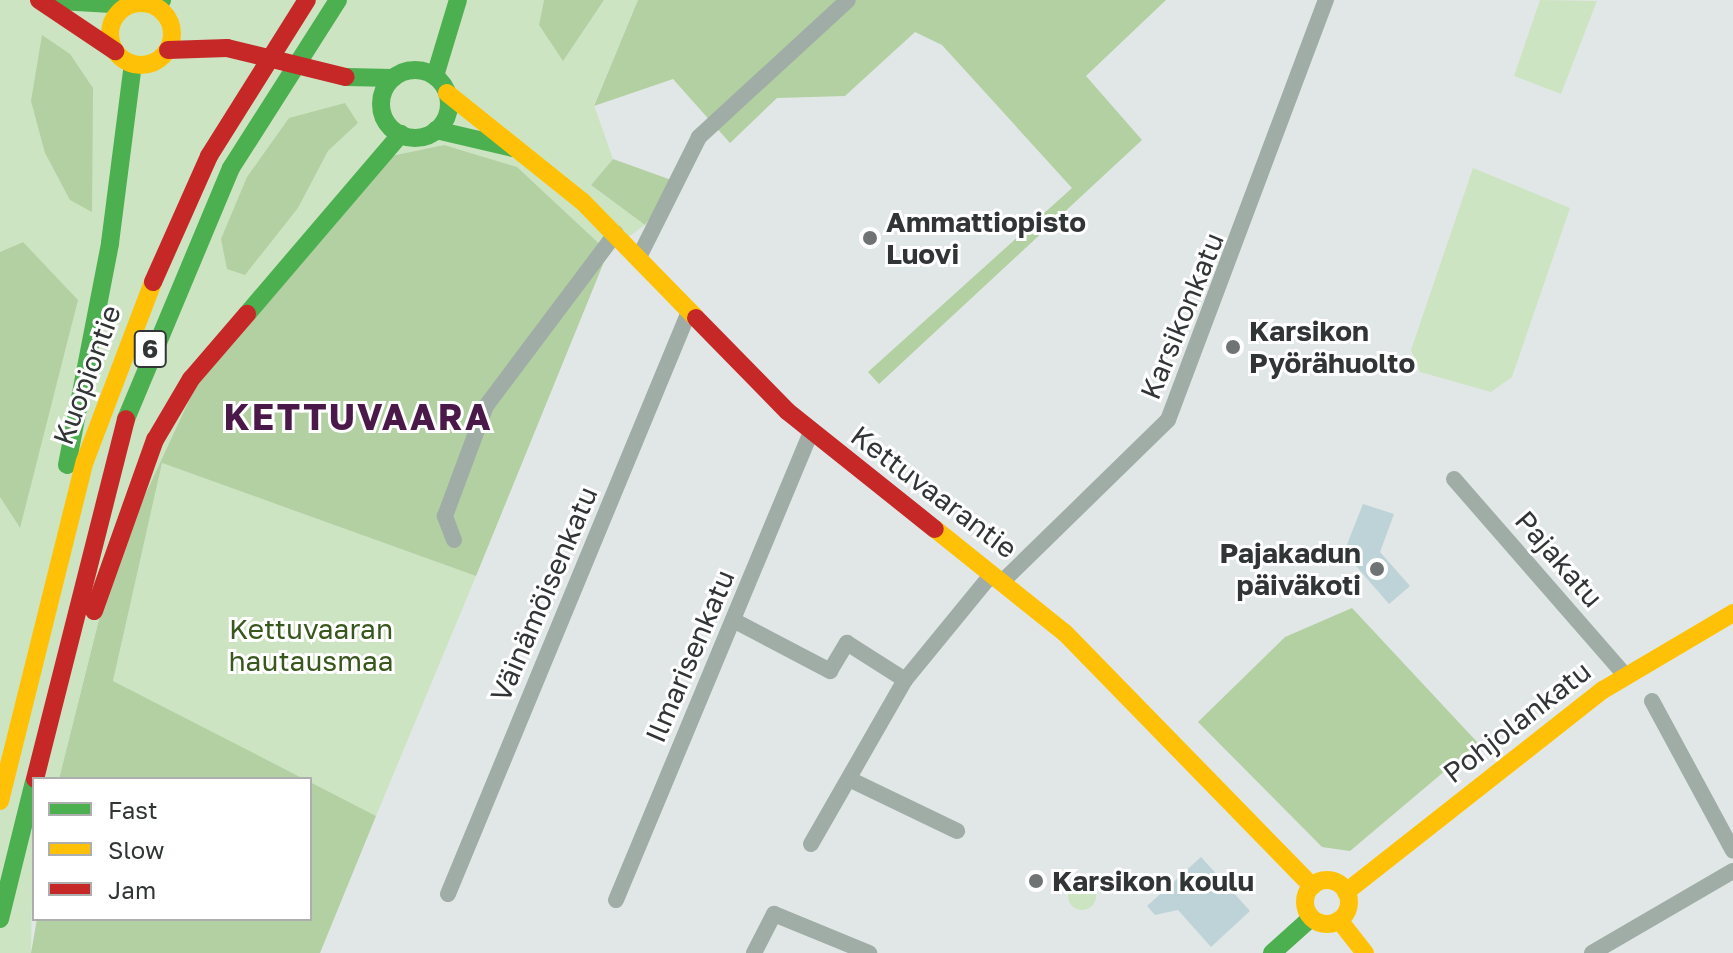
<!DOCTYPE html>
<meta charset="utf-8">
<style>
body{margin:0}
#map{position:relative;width:1733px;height:953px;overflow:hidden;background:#e1e7e6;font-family:"Golos Text",sans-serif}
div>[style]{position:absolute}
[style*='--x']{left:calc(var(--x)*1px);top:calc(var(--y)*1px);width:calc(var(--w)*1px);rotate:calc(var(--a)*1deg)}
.green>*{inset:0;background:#cde4c2}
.round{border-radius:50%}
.forest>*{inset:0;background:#b2d0a1}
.building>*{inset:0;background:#bdd3d8}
.street>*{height:16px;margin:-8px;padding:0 8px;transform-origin:8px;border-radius:8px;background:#a0ada6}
.fast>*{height:18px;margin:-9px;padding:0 9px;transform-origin:9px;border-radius:9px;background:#4caf50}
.fast>.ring{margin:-9px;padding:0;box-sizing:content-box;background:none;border:18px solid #4caf50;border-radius:50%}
.slow>*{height:18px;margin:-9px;padding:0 9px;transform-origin:9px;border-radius:9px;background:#ffc107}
.slow>.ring{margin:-9px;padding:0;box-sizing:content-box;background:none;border:18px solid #ffc107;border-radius:50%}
.jam>*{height:18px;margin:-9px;padding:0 9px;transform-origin:9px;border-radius:9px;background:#c62828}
.jam-bridge>*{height:18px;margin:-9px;padding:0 9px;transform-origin:9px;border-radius:9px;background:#c62828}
.dots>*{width:22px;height:22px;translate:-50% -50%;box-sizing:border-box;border:4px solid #fff;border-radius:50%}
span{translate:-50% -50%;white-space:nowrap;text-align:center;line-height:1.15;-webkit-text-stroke:6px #fff;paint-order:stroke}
.shield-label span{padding:2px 6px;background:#fff;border:2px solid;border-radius:6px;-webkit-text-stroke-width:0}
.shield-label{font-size:26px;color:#313535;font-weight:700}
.poi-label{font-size:28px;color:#313535;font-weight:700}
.left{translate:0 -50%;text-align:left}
.right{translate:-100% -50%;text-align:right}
.street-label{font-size:28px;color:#313535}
.park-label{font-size:28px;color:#37571c}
.district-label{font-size:36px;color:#4b1949;font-weight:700;letter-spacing:2px}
.legend{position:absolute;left:32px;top:777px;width:280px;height:144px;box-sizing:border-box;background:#fff;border:2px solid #adaeae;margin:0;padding:10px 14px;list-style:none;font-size:24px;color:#313535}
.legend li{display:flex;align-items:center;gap:16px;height:40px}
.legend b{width:40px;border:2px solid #adaeae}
</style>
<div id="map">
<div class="green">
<div style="clip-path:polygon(evenodd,0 0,544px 0,539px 25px,563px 60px,604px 0,638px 0,594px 105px,613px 159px,591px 185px,645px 225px,608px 252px,444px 145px,391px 156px,198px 381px,113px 564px,59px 779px,34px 779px,31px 953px,0 953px,0 497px,19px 527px,23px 242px,0 252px,0 0,358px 123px,328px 151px,298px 208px,245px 274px,247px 177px,358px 123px)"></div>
<div style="clip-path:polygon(1540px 0,1597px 1px,1561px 94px,1514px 76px)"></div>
<div style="clip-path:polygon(1473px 168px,1570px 208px,1512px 377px,1491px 392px,1420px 372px,1411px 350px)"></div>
<div style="clip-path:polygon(162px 463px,476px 576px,376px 816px,113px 681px)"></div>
<div class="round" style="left:1068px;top:882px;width:28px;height:28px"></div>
</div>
<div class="forest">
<div style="clip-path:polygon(544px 0,604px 0,563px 61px,539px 25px)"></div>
<div style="clip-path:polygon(638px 0,1166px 0,1086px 76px,1142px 140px,879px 384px,868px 372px,1072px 188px,942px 45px,915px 32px,845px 96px,777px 98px,730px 143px,673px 79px,594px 106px)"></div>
<div style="clip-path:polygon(42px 35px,70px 54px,93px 88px,92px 212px,70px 200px,45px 153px,31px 101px)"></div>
<div style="clip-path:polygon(345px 103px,358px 123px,328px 151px,298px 208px,245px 275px,227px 269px,221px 239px,247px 177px,289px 118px)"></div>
<div style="clip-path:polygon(444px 145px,517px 167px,608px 252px,476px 576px,162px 463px,113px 681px,304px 779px,59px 779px,113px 564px,198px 381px,391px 156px)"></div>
<div style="clip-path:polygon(613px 159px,677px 182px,645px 225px,591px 185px)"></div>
<div style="clip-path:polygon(23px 242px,78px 300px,20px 528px,0 497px,0 252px)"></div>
<div style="clip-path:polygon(1352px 608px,1478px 743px,1350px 851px,1322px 847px,1198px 722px,1285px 637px)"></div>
<div style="clip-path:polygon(310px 782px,376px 816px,320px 953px,31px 953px,37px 919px,310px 919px)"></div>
</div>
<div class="building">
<div style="clip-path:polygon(1363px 504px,1394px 514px,1380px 552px,1410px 586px,1389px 604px,1344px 552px)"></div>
<div style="clip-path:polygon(1201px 857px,1250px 911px,1211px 947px,1178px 910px,1155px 915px,1147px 906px)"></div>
</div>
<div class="street">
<div style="--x:639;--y:257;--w:134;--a:-63.4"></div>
<div style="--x:699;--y:137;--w:202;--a:-42.6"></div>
<div style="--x:1454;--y:479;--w:260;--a:48.9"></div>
<div style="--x:454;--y:540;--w:26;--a:-111"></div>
<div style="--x:445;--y:516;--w:117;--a:-69.6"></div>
<div style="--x:486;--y:406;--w:216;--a:-53.1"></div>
<div style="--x:1004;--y:580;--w:229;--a:-44.3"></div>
<div style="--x:1168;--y:420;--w:449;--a:-69.4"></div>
<div style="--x:733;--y:620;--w:110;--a:27.7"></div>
<div style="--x:830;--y:671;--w:33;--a:-59"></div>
<div style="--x:847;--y:643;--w:69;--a:32.5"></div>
<div style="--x:1652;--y:701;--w:170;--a:61.6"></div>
<div style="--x:849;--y:779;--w:120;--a:25.7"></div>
<div style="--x:811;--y:844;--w:189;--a:-60.2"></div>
<div style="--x:905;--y:680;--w:128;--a:-50.7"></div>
<div style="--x:448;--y:894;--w:628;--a:-67.52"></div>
<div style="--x:616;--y:900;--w:507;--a:-67.38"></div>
<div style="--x:754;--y:953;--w:44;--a:-62.9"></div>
<div style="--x:774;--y:914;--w:103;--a:22.3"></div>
<div style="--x:1592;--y:953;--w:163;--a:-30.2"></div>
</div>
<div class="fast">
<div style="--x:42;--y:0;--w:87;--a:3.3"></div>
<div style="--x:157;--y:6;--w:8;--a:-50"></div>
<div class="ring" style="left:381px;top:70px;width:50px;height:50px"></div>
<div style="--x:435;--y:76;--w:79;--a:-73.2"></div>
<div style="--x:346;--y:77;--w:47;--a:1.2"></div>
<div style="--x:436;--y:130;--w:79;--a:13.2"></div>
<div style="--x:247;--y:314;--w:237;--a:-49.5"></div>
<div style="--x:126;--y:419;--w:272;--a:-67.3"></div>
<div style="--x:231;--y:168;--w:199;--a:-57.5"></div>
<div style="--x:67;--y:465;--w:226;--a:-79"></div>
<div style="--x:110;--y:243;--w:180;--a:-82.7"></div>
<div style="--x:0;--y:919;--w:141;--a:-76.1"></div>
<div style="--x:1272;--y:953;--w:52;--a:-41.9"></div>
</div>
<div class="slow">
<div class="ring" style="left:110px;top:3px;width:44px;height:44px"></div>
<div style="--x:447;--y:93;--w:173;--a:38.7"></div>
<div style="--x:582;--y:201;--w:163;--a:45.7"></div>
<div style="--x:935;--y:529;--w:166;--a:38.7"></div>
<div style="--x:1065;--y:633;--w:354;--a:45.7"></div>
<div style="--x:0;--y:801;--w:350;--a:-76"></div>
<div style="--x:85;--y:461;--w:191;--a:-69.2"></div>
<div class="ring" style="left:1305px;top:880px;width:26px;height:26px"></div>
<div style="--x:1346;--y:892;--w:327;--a:-38.2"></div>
<div style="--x:1603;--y:690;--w:151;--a:-30.6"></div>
<div style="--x:1339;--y:920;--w:42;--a:51.8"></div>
</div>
<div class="jam">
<div style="--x:39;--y:0;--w:92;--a:33.9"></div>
<div style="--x:168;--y:50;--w:59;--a:-1.9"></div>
<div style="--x:153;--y:282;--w:138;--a:-66"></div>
<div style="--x:209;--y:156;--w:184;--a:-57.9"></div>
<div style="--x:696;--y:318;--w:130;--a:45.6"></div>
<div style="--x:787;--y:411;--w:189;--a:38.6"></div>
<div style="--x:94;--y:611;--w:182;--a:-70.4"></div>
<div style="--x:155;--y:440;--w:71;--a:-59.5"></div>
<div style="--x:191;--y:379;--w:86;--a:-49.3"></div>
<div style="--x:35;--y:779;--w:371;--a:-75.8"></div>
</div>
<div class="jam-bridge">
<div style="--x:227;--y:48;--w:122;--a:13.7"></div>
</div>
<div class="dots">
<div style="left:870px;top:238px;background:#6f7373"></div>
<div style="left:1233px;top:347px;background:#6f7373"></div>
<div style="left:1377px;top:569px;background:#6f7373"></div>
<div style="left:1036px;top:881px;background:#6f7373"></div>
</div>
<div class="shield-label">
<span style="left:150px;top:349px">6</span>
</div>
<div class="poi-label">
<span class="left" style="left:886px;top:238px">Ammattiopisto<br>Luovi</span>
<span class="left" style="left:1249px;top:347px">Karsikon<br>Pyörähuolto</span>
<span class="right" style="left:1361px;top:569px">Pajakadun<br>päiväkoti</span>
<span class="left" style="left:1052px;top:881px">Karsikon koulu</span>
</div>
<div class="street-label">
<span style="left:1182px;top:316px;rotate:-68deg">Karsikonkatu</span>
<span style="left:87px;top:375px;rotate:-70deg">Kuopiontie</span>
<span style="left:934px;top:492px;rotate:37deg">Kettuvaarantie</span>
<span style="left:1559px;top:559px;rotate:49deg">Pajakatu</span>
<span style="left:544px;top:594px;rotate:-67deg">Väinämöisenkatu</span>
<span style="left:690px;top:656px;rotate:-67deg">Ilmarisenkatu</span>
<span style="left:1517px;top:722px;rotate:-38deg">Pohjolankatu</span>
</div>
<div class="park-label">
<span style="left:311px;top:645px">Kettuvaaran<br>hautausmaa</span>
</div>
<div class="district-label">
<span style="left:358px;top:417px">KETTUVAARA</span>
</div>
<ul class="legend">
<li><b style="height:10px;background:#4caf50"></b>Fast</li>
<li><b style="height:10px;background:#ffc107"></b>Slow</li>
<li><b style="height:10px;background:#c62828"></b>Jam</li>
</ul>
</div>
